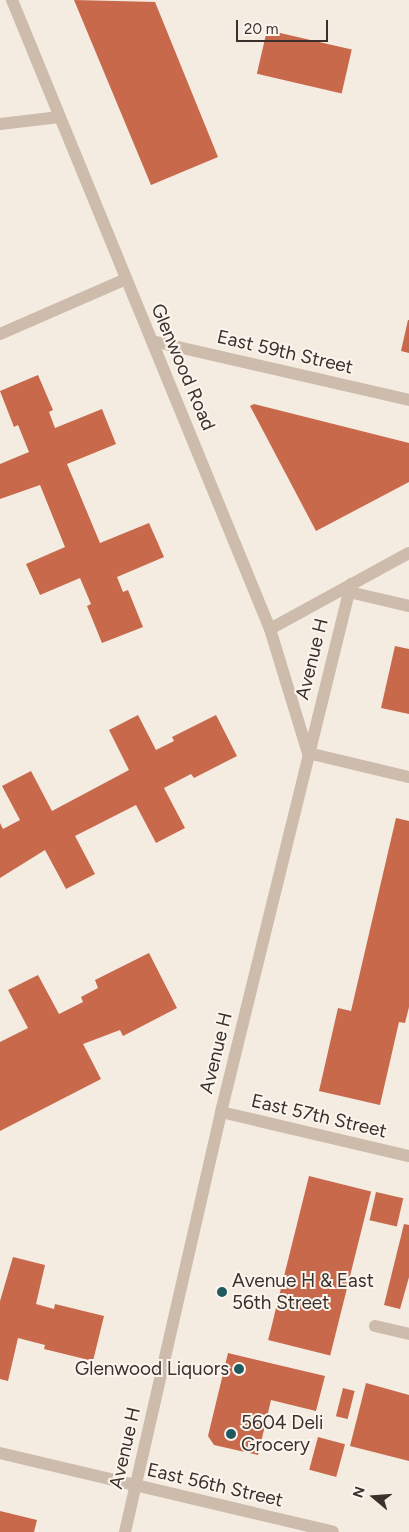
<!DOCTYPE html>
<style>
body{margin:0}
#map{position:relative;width:409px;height:1532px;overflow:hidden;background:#f4ebe1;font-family:Figtree,sans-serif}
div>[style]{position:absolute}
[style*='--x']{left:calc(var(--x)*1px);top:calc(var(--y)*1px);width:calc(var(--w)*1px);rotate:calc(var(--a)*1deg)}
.building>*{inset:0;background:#c8694b;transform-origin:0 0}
.service>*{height:12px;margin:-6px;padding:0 6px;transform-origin:6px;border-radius:6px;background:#cdbbac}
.minor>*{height:12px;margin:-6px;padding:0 6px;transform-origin:6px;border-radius:6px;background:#cdbbac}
.dots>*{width:14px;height:14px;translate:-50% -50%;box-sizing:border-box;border:2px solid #fbf5ee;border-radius:50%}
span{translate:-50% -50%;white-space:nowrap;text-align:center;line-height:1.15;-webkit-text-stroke:4px #fbf5ee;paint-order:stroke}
.street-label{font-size:19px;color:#3b302b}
.poi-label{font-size:19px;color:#3b302b}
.left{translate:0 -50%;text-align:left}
.right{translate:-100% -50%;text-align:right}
.north{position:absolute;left:349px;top:1472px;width:50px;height:50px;-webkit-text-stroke:4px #fbf5ee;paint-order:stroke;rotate:288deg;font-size:14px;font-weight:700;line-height:20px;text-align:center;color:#3b302b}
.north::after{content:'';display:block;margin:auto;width:18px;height:22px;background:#3b302b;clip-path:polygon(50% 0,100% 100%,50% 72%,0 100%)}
.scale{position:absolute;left:236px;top:20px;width:92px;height:22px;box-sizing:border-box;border:2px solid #3b302b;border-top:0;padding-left:6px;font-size:15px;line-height:18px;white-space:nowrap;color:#3b302b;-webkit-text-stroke:4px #fbf5ee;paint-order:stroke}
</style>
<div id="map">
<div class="building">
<div style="clip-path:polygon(74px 0,155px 2px,218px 157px,151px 185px)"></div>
<div style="left:267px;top:30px;width:87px;height:45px;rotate:13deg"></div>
<div style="clip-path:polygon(408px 320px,409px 320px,409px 353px,401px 351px)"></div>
<div style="clip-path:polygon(38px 375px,53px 410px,49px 412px,55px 428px,102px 409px,116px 444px,67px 464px,100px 543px,149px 523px,164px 557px,117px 577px,123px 592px,128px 590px,143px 627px,102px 643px,87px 606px,91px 604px,80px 578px,40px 595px,26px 564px,65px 547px,40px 485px,0 499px,0 464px,29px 452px,18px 425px,14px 427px,0 391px)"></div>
<div style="clip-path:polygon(254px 404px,409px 443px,409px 482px,316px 531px,250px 406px)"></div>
<div style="clip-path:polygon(395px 646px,409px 649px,409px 714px,381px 708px)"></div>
<div style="clip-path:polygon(138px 715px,156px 750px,174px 741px,172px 737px,216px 715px,237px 756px,194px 778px,191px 774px,164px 788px,185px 828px,156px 843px,136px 805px,75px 836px,95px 874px,66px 889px,45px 850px,0 878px,0 823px,3px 829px,20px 820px,2px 786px,31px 771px,52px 811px,129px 770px,109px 730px)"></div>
<div style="clip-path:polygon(396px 818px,409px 821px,409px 1007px,405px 1023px,399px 1022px,380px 1105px,319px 1091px,338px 1008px,351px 1011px)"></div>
<div style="clip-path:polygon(149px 953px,177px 1008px,123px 1036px,120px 1030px,83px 1044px,101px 1079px,0 1131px,0 1042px,28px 1028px,8px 990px,38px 975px,59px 1014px,83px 1002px,81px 997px,98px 988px,95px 980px)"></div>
<div style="left:309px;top:1176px;width:64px;height:169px;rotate:14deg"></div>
<div style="left:376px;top:1192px;width:28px;height:29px;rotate:13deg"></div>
<div style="clip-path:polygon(404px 1224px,409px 1225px,409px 1277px,400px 1309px,384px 1305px)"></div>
<div style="clip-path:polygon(13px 1257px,45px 1265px,36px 1304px,54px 1309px,55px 1304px,104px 1316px,93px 1361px,44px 1349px,45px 1345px,18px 1338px,8px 1381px,0 1379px,0 1301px)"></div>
<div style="clip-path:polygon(228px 1353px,325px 1376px,316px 1411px,271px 1400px,258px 1455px,214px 1445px,208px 1436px)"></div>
<div style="clip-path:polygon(366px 1383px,409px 1395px,409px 1461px,350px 1446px)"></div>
<div style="left:343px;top:1388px;width:12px;height:29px;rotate:14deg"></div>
<div style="left:318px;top:1437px;width:28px;height:34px;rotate:15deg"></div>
<div style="clip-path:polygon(0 1511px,37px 1520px,34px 1532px,0 1532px)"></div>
</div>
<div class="service">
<div style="--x:0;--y:124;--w:60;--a:-6.7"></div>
<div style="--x:0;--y:334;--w:137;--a:-23.6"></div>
<div style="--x:349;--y:592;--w:62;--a:13.1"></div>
<div style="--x:375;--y:1326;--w:35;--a:13"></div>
</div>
<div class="minor">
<div style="--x:12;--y:0;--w:680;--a:67.7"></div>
<div style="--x:270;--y:629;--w:130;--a:73"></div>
<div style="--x:152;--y:341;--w:264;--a:12.9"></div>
<div style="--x:270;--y:629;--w:158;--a:-28.7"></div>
<div style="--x:308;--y:753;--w:104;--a:13.4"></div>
<div style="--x:221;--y:1112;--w:193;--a:13.2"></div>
<div style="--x:0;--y:1453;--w:342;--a:13.3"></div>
<div style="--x:125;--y:1532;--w:431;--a:-77.1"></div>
<div style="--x:221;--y:1112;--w:544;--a:-76.17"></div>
</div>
<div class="dots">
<div style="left:222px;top:1292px;background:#1f5a5e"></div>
<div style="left:239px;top:1369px;background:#1f5a5e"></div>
<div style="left:231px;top:1434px;background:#1f5a5e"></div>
</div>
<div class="street-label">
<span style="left:285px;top:352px;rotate:13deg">East 59th Street</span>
<span style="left:183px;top:367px;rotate:67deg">Glenwood Road</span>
<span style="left:312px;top:659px;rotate:-76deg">Avenue H</span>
<span style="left:216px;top:1053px;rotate:-76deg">Avenue H</span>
<span style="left:319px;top:1116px;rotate:13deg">East 57th Street</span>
<span style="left:125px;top:1448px;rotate:-77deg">Avenue H</span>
<span style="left:215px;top:1485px;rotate:13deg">East 56th Street</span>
</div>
<div class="poi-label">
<span class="left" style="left:232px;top:1292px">Avenue H &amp; East<br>56th Street</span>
<span class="right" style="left:229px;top:1369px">Glenwood Liquors</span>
<span class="left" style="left:241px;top:1434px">5604 Deli<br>Grocery</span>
</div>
<div class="north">N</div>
<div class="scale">20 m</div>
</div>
